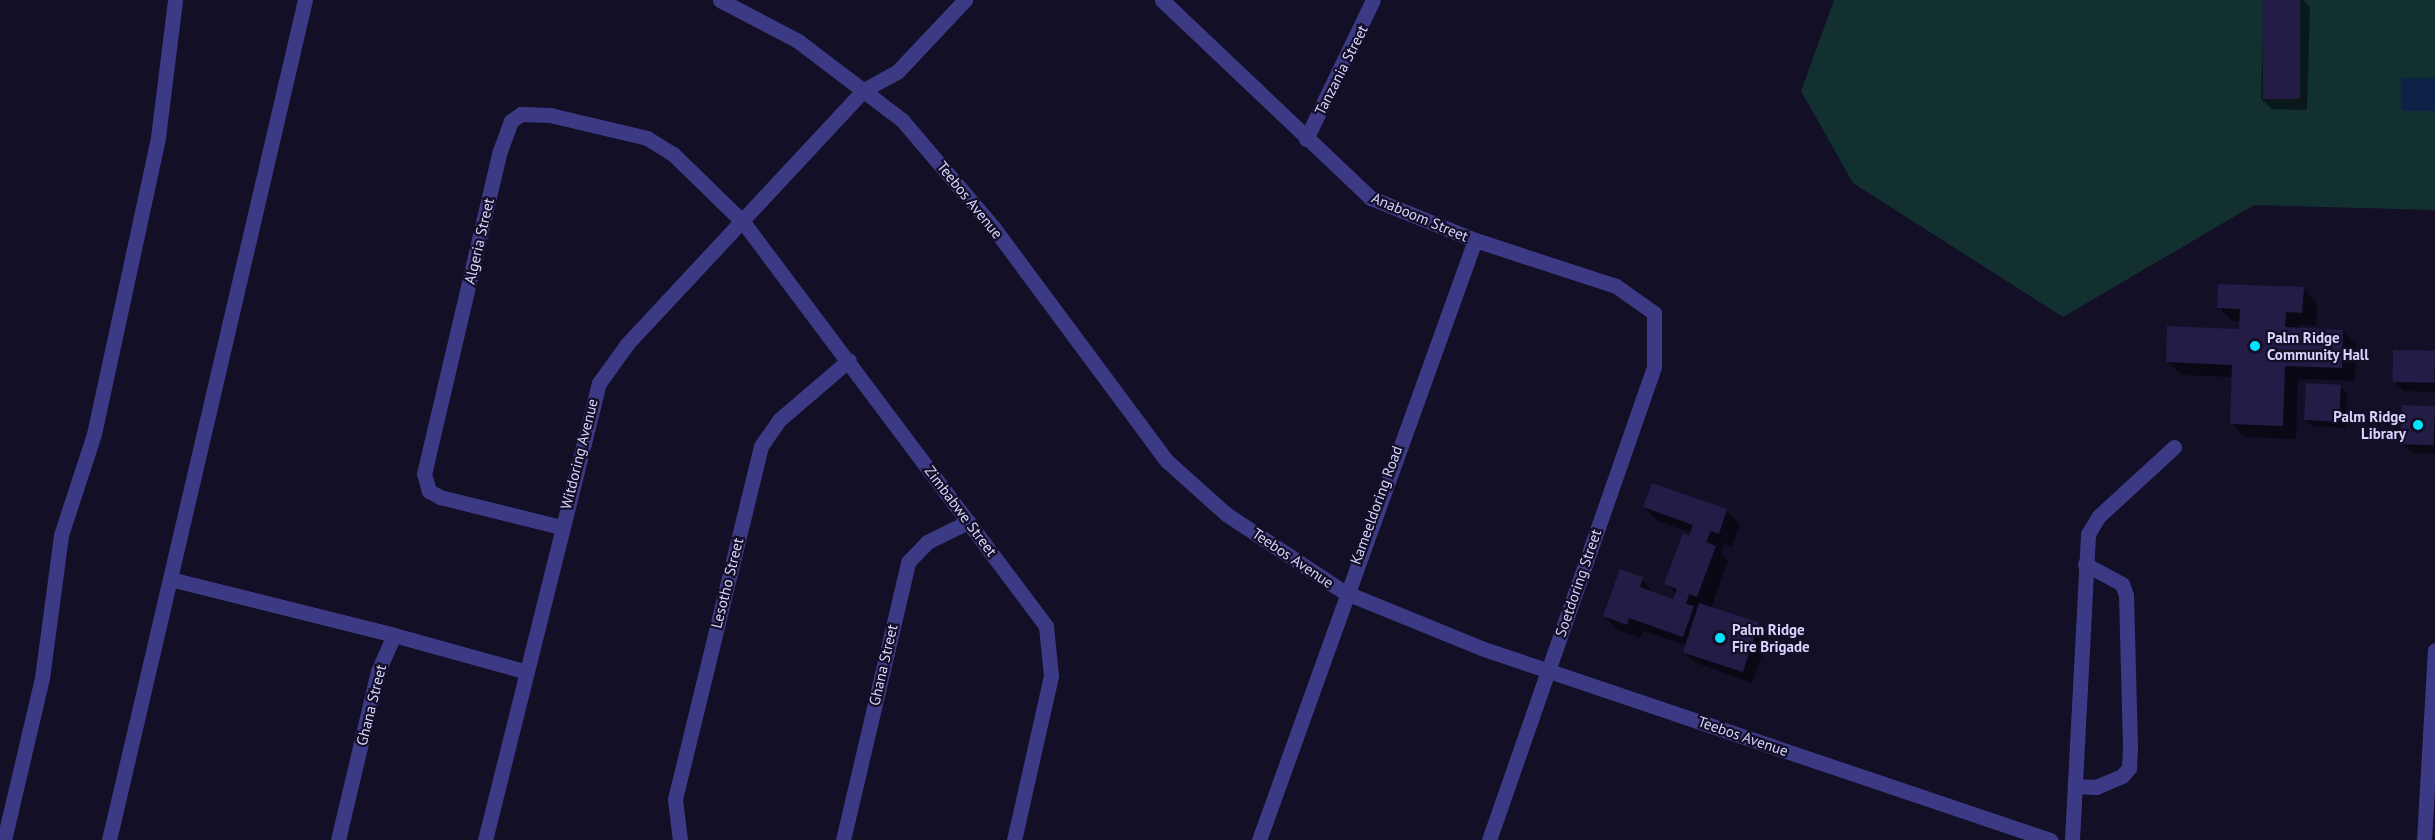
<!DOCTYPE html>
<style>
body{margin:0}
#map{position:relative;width:2435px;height:840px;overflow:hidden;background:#130f26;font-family:"PT Sans",sans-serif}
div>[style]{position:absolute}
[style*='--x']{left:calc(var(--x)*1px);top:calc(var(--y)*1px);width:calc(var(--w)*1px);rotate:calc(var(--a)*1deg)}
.green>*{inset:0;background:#12302f}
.water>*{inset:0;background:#0c2248;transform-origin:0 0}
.shadow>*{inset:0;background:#0007}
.building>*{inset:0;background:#241b47;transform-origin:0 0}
.minor>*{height:15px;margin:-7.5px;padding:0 7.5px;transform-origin:7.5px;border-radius:7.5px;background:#3d3a85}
.dots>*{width:16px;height:16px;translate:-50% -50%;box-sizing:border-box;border:3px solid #130f26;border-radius:50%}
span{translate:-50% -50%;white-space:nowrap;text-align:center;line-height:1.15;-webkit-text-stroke:4.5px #130f26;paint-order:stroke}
.street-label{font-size:15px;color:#d9d4ff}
.poi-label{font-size:15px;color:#d9d4ff;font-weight:700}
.left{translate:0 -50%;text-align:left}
.right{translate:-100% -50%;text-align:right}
</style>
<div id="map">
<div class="green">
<div style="clip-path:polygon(1834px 0,2435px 0,2435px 210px,2254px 205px,2063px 317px,1853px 183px,1801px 91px)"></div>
</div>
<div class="water">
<div style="left:2401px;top:78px;width:34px;height:33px"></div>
</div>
<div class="shadow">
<div style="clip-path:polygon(2264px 0,2303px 0,2310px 7px,2307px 110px,2272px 109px,2261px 99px)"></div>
<div style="clip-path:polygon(2303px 289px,2317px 303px,2316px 326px,2299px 325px,2299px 330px,2343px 331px,2356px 345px,2355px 381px,2298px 379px,2296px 439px,2245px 437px,2231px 423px,2233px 377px,2181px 375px,2167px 361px,2241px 331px,2241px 321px,2232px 321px,2219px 307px)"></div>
<div style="clip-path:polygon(2435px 353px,2435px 392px,2404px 391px,2394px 381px)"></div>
<div style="clip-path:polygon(2340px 386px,2347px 393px,2345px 428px,2312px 426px,2305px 419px)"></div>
<div style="clip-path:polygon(2435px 407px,2435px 454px,2412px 453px,2402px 443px)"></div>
<div style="clip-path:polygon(1653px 485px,1727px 511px,1740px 524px,1732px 547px,1724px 543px,1721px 553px,1728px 561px,1711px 608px,1758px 625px,1769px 635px,1752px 683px,1694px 662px,1683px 652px,1686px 645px,1643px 631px,1640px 638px,1618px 630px,1604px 616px,1642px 579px,1655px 594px,1674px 601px,1676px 594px,1666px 584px,1692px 533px,1658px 521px,1644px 507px)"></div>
</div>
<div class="building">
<div style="left:2263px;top:0;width:37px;height:99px"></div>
<div style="clip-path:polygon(2218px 284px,2304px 287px,2302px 313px,2286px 312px,2285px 327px,2343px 330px,2342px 368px,2285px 366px,2283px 426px,2230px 424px,2232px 365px,2166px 362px,2167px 326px,2239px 329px,2240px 309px,2217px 308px)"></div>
<div style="left:2393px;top:350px;width:42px;height:32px;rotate:1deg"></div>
<div style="left:2306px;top:383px;width:35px;height:37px;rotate:3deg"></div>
<div style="left:2402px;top:405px;width:33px;height:39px;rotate:2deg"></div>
<div style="clip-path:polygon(1652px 483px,1727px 509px,1719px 534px,1711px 531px,1706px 542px,1716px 546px,1697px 597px,1689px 594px,1686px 604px,1694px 606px,1683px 637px,1629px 618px,1627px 625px,1603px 616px,1620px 569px,1643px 577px,1640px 587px,1673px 599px,1677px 589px,1664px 584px,1683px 533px,1689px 536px,1693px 525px,1643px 507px)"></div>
<div style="left:1699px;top:603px;width:63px;height:52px;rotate:18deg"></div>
</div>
<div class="minor">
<div style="--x:720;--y:0;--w:88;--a:27.7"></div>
<div style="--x:798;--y:41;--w:131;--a:37.2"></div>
<div style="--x:902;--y:120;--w:140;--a:49.6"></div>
<div style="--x:993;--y:227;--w:292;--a:53.4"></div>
<div style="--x:1167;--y:461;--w:79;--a:41.9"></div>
<div style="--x:1226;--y:514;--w:141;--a:33.5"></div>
<div style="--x:1344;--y:592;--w:148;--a:22.2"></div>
<div style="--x:1481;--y:648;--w:601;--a:18.65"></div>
<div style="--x:1162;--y:0;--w:288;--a:43.5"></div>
<div style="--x:1371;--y:198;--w:112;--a:22"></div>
<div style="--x:1475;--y:240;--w:148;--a:18.1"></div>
<div style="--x:1616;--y:286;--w:47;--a:35.4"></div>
<div style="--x:1654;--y:313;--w:54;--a:90"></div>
<div style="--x:1654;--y:367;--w:501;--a:109.23"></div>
<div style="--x:1306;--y:139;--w:154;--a:-64.3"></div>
<div style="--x:561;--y:527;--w:125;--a:-166.1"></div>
<div style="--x:440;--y:497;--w:13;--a:-151"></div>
<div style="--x:429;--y:491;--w:18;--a:-106"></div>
<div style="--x:424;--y:474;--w:332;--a:-76.8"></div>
<div style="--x:500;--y:151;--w:32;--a:-70"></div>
<div style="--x:511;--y:121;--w:12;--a:-35"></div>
<div style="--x:521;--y:114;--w:29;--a:2"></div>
<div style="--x:550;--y:115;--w:100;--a:13.3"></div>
<div style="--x:647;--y:138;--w:31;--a:32"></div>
<div style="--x:673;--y:154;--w:98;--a:44.2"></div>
<div style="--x:743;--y:222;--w:505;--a:53.13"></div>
<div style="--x:1046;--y:626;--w:50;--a:84.3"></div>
<div style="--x:1051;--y:676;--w:168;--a:102.7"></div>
<div style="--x:170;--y:579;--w:231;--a:14"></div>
<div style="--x:2075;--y:786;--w:21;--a:3"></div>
<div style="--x:2096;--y:787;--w:28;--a:-23"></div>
<div style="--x:2122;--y:776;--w:11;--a:-49"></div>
<div style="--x:2129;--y:768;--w:21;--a:-87"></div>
<div style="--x:2130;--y:747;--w:152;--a:-91.5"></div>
<div style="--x:2126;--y:595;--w:12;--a:-110"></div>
<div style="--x:2122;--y:584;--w:42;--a:-151.6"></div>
<div style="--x:4;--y:840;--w:166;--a:-76.8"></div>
<div style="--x:42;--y:678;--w:144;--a:-82.4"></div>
<div style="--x:61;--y:535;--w:106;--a:-71.9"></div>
<div style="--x:94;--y:434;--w:304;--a:-77.8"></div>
<div style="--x:158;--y:137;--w:138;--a:-82.9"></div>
<div style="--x:109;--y:840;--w:863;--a:-76.87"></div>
<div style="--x:338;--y:840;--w:174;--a:-76.7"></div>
<div style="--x:378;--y:671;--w:39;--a:-66"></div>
<div style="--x:394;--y:635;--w:138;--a:15.5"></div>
<div style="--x:485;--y:840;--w:471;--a:-76"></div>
<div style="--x:599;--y:383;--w:48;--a:-54.3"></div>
<div style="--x:627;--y:344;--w:347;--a:-47"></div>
<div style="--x:864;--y:90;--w:39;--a:-29"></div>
<div style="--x:898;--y:71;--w:98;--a:-46.7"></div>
<div style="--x:680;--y:840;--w:41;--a:-97"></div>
<div style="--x:675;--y:799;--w:363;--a:-76.3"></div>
<div style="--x:761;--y:446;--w:32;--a:-55"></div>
<div style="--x:779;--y:420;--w:92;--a:-40.6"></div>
<div style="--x:843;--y:840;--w:285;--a:-76.8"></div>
<div style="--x:908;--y:562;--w:28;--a:-46"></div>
<div style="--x:927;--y:542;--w:46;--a:-26"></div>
<div style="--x:1259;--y:840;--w:638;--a:-70.2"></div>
<div style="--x:2072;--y:840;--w:306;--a:-87"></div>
<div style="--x:2088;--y:534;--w:21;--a:-59"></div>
<div style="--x:2099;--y:516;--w:102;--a:-42.6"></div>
<div style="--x:2424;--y:840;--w:190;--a:-86.7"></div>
</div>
<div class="dots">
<div style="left:2255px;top:346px;background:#00e5ff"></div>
<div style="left:2418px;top:425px;background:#00e5ff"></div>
<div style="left:1720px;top:638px;background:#00e5ff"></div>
</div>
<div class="street-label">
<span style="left:1341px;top:70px;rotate:-63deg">Tanzania Street</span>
<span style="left:970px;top:200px;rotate:51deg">Teebos Avenue</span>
<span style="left:1420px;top:217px;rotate:23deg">Anaboom Street</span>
<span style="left:479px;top:241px;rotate:-77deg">Algeria Street</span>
<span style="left:579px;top:454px;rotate:-76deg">Witdoring Avenue</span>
<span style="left:1376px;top:505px;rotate:-70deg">Kameeldoring Road</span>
<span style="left:961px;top:511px;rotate:53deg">Zimbabwe Street</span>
<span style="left:1293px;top:558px;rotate:34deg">Teebos Avenue</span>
<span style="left:727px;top:583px;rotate:-76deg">Lesotho Street</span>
<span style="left:1578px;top:583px;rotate:-71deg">Soetdoring Street</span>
<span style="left:883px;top:665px;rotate:-77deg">Ghana Street</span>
<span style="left:371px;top:705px;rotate:-76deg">Ghana Street</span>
<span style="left:1743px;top:736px;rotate:19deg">Teebos Avenue</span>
</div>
<div class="poi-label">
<span class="left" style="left:2267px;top:346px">Palm Ridge<br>Community Hall</span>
<span class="right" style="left:2406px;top:425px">Palm Ridge<br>Library</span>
<span class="left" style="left:1732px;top:638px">Palm Ridge<br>Fire Brigade</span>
</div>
</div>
